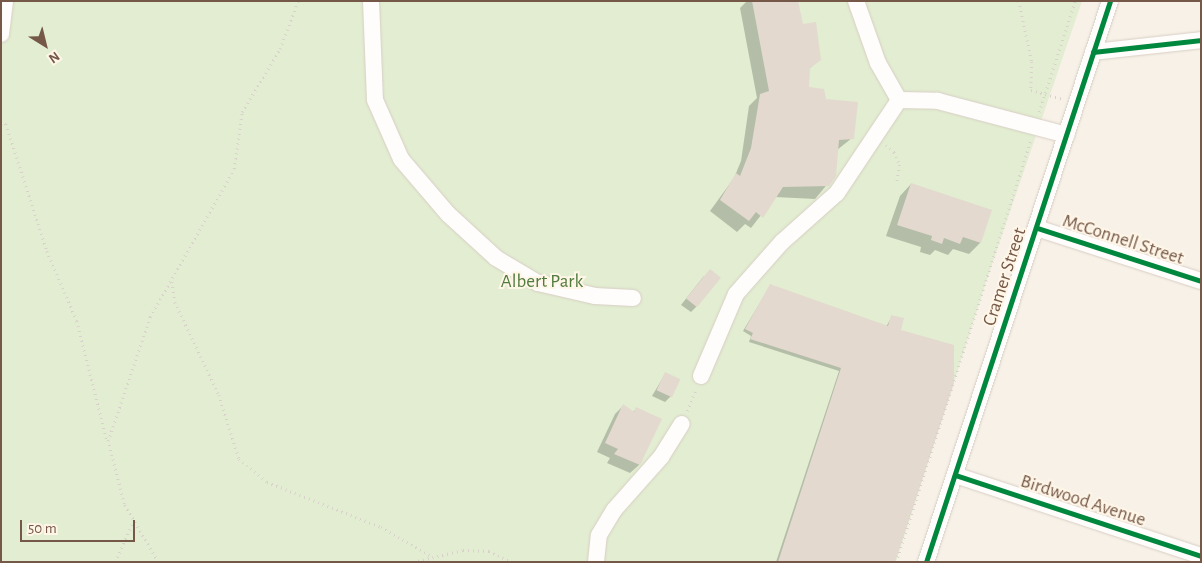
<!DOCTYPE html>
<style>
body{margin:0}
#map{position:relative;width:1202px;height:563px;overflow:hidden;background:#f7f1e7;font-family:"Alegreya Sans",sans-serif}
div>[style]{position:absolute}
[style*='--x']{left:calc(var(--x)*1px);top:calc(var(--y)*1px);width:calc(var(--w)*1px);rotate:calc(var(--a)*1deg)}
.green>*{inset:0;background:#e2edd1}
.shadow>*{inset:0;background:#0003}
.building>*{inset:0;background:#e3d9cf;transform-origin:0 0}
.path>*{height:2.5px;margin-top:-1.25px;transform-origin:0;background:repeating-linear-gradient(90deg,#d9d1cb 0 1px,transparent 0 5px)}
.roads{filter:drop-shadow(0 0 1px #d8cec5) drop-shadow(0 0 1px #d8cec5)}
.minor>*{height:16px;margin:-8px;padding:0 8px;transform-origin:8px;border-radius:8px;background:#fefdfb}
.cycleway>*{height:5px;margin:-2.5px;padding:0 2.5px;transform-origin:2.5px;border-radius:2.5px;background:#00873e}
span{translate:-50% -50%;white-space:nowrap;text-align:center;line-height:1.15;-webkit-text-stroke:4px #fff6e8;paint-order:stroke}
.street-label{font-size:19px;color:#755847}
.park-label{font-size:19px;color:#507b3f}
.frame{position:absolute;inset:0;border:2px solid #755847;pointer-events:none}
.north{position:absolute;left:20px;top:20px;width:50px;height:50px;-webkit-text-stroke:4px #fff6e8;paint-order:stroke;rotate:144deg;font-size:14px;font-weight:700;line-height:20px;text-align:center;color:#755847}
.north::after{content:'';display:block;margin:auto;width:18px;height:22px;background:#755847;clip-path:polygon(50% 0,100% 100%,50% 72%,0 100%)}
.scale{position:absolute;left:20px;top:520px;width:115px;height:22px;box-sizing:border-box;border:2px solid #755847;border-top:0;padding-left:6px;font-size:15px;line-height:18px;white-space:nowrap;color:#755847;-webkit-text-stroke:4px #fff6e8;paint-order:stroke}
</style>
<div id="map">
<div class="green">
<div style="clip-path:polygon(1px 1px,1082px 1px,988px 276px,896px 562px,1px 562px)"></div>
</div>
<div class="shadow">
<div style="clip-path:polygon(747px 1px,797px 1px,802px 26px,820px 59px,808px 70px,808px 88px,825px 100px,852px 138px,837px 150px,835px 175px,815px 199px,775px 197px,751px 228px,745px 224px,737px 232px,710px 211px,734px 178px,741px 161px,749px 106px,757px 98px,740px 8px)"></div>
<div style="clip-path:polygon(911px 184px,990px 211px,980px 243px,969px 254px,953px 249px,948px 255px,935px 250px,930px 255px,920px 252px,921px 247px,886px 236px,900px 196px)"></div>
<div style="clip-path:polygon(704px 276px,696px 307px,691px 312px,681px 305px)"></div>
<div style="clip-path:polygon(770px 286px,886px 327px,892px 316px,899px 331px,894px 562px,776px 562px,839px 371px,749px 342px,751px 336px,743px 331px)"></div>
<div style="clip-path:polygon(665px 374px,671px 396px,665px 402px,652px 396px)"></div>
<div style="clip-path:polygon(623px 406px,633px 412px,636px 409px,639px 465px,630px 473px,607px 463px,610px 458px,597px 452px,615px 414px)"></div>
</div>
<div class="building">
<div style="clip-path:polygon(752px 1px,798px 1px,803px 24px,816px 22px,821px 60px,810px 68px,809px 87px,824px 89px,826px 99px,858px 102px,854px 139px,839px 140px,836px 176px,829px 186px,783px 187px,763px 218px,756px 212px,749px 221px,720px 200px,736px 173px,740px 176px,751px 148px,760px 94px,769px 91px)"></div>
<div style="clip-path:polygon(911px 183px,992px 210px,981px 243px,963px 237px,960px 244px,944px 238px,942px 244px,931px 240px,932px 236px,897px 225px)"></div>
<div style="left:710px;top:269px;width:14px;height:38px;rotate:39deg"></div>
<div style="clip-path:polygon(770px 284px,888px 326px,891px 315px,904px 318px,901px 330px,954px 345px,954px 383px,895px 562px,778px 562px,841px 368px,750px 339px,753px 333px,745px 329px)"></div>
<div style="left:665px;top:372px;width:17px;height:20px;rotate:25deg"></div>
<div style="clip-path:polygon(623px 404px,634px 412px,636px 407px,662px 419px,640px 465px,614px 454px,618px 449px,605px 443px)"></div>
</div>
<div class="path">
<div style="--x:1019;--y:1;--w:62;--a:78"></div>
<div style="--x:1032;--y:62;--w:28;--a:92"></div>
<div style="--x:1031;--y:90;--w:32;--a:16"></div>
<div style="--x:1039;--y:112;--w:117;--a:-72"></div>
<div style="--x:1;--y:120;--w:6;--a:39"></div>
<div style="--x:6;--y:124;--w:133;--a:72.1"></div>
<div style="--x:47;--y:251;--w:76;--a:66.8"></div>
<div style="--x:77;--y:321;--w:123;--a:75.9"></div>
<div style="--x:886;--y:145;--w:11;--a:41"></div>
<div style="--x:894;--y:152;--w:14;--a:65"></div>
<div style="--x:900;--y:165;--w:16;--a:101"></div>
<div style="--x:172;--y:282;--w:20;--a:81"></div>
<div style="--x:175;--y:302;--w:103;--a:64.7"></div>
<div style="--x:219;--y:395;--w:67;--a:72.6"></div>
<div style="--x:239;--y:459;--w:36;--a:39"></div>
<div style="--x:267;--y:482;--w:123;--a:21.5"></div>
<div style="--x:381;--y:527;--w:58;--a:30.1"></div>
<div style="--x:687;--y:411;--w:22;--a:-68"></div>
<div style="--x:115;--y:562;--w:44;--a:-65.8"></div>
<div style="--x:158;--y:562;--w:67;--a:-120.4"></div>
<div style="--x:124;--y:504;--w:65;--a:-104.3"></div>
<div style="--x:108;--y:441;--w:131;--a:-71.3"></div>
<div style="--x:150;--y:317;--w:170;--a:-60.4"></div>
<div style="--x:234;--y:169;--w:58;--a:-82"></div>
<div style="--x:242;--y:112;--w:74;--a:-58.9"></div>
<div style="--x:280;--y:49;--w:51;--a:-69.4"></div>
<div style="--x:413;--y:562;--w:51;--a:-13.5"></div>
<div style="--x:463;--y:550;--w:26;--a:2"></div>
<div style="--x:489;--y:551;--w:25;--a:26"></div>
<div style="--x:896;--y:562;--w:442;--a:-72.3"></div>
</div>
<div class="roads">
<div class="minor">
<div style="--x:371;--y:1;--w:99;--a:87.7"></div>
<div style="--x:375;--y:100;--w:64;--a:66.2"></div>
<div style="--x:401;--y:159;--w:72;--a:49.5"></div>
<div style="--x:448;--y:214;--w:65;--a:42.5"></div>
<div style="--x:496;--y:258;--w:49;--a:30.8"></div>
<div style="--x:538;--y:283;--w:58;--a:12.8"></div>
<div style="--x:595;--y:296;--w:38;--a:3"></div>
<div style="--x:856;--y:1;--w:66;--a:70.5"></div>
<div style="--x:878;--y:63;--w:43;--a:60.4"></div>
<div style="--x:899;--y:100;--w:39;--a:1"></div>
<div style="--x:938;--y:101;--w:133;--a:14.8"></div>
<div style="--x:1;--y:34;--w:33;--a:-83"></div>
<div style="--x:1093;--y:52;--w:109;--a:-6.3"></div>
<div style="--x:1037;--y:228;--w:172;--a:17.9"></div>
<div style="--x:701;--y:376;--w:89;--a:-66.9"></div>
<div style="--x:736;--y:294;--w:69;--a:-48.5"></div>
<div style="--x:782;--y:242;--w:74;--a:-41.7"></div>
<div style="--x:837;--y:193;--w:112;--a:-56.3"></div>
<div style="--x:955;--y:475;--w:259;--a:18.2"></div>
<div style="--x:596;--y:562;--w:27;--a:-84"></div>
<div style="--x:599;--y:535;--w:29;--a:-59"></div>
<div style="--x:614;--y:510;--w:71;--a:-48.4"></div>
<div style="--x:661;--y:457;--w:39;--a:-58"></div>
<div style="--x:926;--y:562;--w:590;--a:-71.84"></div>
</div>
</div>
<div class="cycleway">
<div style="--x:1093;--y:52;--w:109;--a:-6.3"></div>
<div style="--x:1037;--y:228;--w:172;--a:17.9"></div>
<div style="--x:955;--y:475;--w:259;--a:18.2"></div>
<div style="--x:926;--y:562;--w:590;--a:-71.84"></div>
</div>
<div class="street-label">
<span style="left:1123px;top:240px;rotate:18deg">McConnell Street</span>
<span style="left:1005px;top:277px;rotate:-72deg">Cramer Street</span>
<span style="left:1083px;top:501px;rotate:18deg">Birdwood Avenue</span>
</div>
<div class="park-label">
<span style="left:542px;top:282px">Albert Park</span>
</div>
<div class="frame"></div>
<div class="north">N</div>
<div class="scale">50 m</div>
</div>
